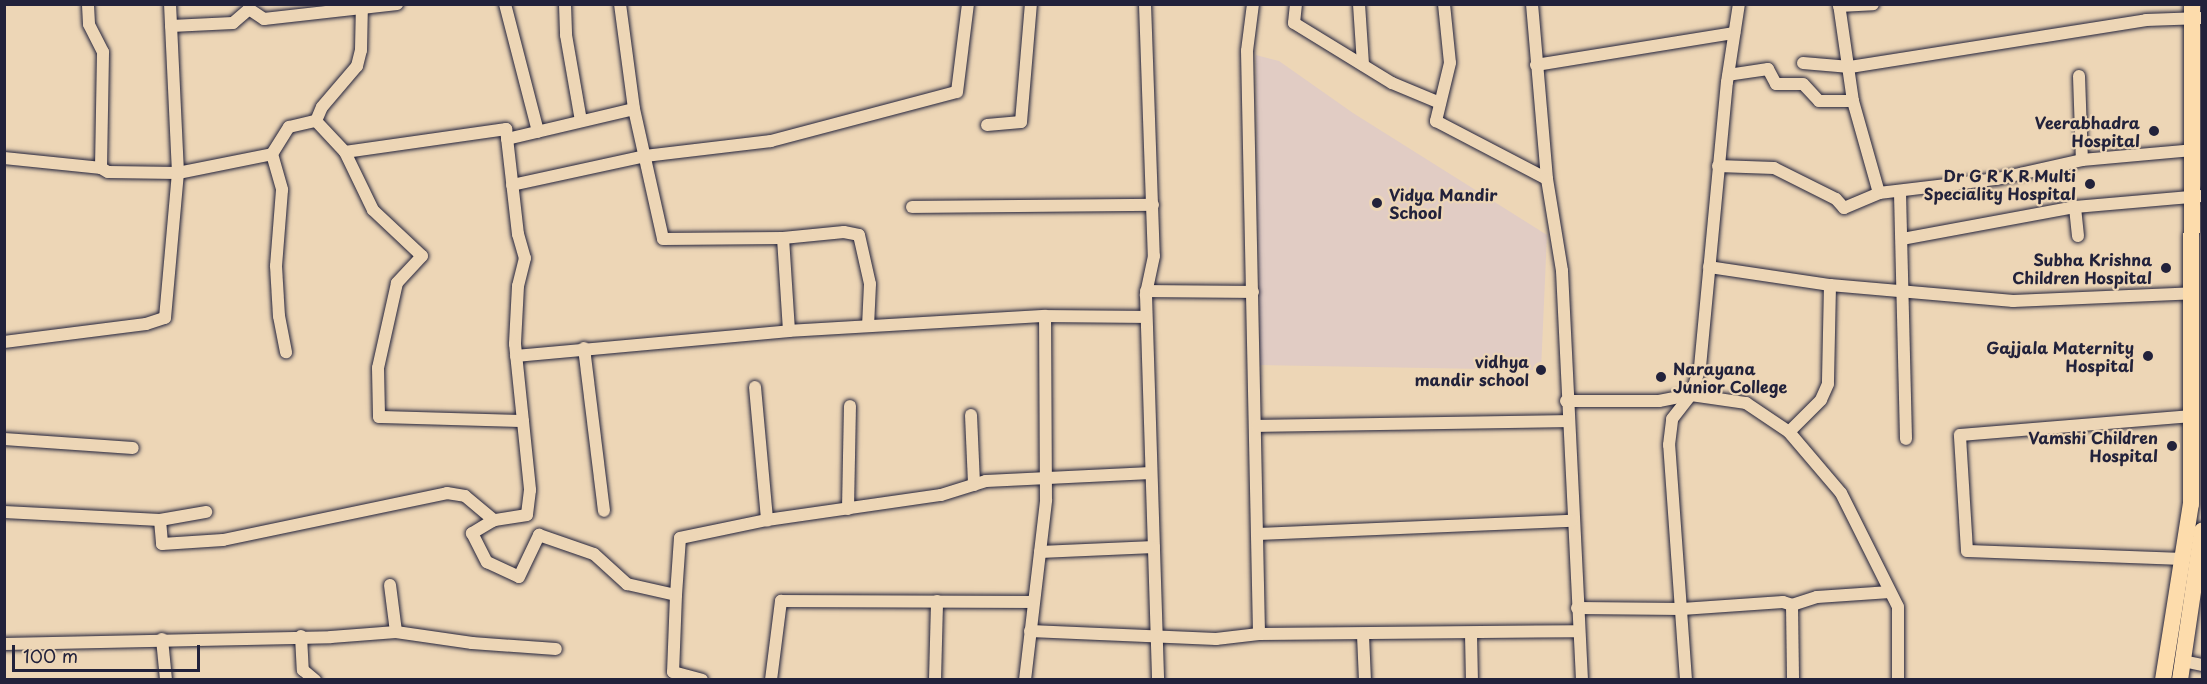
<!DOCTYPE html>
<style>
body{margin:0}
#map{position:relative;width:2207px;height:684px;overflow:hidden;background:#edd6b6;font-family:"Playpen Sans",sans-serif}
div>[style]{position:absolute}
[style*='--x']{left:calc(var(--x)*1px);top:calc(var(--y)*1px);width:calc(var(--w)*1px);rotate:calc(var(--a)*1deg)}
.built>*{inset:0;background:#e1ccc4}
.roads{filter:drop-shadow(0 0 2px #22223b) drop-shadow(0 0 2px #22223b)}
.minor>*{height:12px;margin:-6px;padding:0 6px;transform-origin:6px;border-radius:6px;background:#edd6b6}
.major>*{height:16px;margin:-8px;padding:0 8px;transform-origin:8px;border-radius:8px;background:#fddcac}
.dots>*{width:16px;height:16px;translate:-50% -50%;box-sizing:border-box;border:3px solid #edd6b6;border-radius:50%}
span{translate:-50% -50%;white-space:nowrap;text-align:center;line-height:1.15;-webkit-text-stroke:4.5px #edd6b6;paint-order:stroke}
.poi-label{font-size:16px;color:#22223b;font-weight:700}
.right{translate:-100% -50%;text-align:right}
.left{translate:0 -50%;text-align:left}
.frame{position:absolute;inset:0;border:6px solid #22223b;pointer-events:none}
.scale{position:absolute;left:12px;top:645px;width:188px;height:27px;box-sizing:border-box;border:3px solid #22223b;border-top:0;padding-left:8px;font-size:18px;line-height:21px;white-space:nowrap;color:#22223b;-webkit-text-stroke:4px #edd6b6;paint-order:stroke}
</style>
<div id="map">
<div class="built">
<div style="clip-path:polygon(1256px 55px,1279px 61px,1353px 113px,1547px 235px,1541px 370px,1260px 365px)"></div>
</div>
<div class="roads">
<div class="minor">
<div style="--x:505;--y:4;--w:132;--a:75.5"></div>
<div style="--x:565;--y:4;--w:31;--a:88"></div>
<div style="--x:566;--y:35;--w:87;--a:80.1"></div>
<div style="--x:620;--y:4;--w:106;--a:82.4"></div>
<div style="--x:634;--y:109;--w:133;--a:77.4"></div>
<div style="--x:663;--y:239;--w:120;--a:-0.5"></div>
<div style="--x:783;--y:238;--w:61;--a:-5.6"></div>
<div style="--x:844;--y:232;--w:15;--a:11"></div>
<div style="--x:859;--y:235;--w:50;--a:77.3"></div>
<div style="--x:870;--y:284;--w:42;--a:92.7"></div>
<div style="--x:1145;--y:4;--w:252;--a:88"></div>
<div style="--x:1154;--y:256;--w:40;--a:102"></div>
<div style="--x:1146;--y:295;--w:385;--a:88.2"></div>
<div style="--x:1253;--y:4;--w:47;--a:97.3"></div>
<div style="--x:1247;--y:51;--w:583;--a:88.82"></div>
<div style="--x:1296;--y:4;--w:19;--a:96"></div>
<div style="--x:1294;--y:23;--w:115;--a:31.5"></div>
<div style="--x:1392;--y:83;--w:52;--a:22.6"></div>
<div style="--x:1359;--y:4;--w:61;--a:86.2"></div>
<div style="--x:1444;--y:4;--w:59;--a:84.2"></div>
<div style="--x:1450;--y:63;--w:60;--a:103.6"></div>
<div style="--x:1436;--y:121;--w:125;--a:27.6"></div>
<div style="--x:1532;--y:4;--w:176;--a:85.1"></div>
<div style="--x:1547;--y:179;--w:93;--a:80.7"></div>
<div style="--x:1562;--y:271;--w:409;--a:87.2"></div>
<div style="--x:1839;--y:4;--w:98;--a:81.8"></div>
<div style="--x:1839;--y:6;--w:34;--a:-3"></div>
<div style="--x:171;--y:26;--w:62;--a:-2.8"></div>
<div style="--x:233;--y:23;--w:21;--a:-41"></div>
<div style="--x:249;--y:9;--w:18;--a:34"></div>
<div style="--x:264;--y:19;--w:134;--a:-6.4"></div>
<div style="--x:1803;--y:63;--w:47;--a:4.9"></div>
<div style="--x:1850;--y:67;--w:300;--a:-9"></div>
<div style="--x:2146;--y:20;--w:56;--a:-2"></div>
<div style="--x:1536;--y:65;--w:201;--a:-9.2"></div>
<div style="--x:2079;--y:76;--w:84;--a:88"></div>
<div style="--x:316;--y:121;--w:42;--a:46.9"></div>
<div style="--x:345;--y:152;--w:64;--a:64.2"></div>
<div style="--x:373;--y:210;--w:67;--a:43.2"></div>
<div style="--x:422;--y:256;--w:37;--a:133"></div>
<div style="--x:397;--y:283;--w:87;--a:102.6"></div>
<div style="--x:378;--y:368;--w:49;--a:88.8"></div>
<div style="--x:379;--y:417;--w:144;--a:1.6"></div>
<div style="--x:316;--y:121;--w:15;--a:-67"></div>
<div style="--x:322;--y:107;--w:54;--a:-49.5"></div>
<div style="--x:357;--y:66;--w:16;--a:-76"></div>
<div style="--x:361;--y:50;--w:46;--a:-88.8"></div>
<div style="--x:987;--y:125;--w:34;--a:-5"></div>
<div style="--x:1021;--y:122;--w:118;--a:-85.2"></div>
<div style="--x:507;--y:139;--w:130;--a:-13.3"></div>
<div style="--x:345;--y:152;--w:163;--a:-8.1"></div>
<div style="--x:506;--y:129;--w:106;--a:83.5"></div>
<div style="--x:518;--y:234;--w:25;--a:74"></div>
<div style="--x:525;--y:258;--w:29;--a:104"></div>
<div style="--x:518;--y:286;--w:58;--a:93"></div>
<div style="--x:515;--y:344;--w:147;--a:84.1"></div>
<div style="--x:530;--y:490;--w:25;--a:97"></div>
<div style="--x:527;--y:515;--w:33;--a:171"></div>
<div style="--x:494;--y:520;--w:26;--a:149"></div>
<div style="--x:472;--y:533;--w:33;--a:63"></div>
<div style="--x:487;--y:562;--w:35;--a:25"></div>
<div style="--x:519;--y:577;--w:47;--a:-64.5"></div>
<div style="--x:539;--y:535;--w:58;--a:19.1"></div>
<div style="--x:594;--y:554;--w:45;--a:42.3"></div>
<div style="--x:627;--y:584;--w:50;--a:12.7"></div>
<div style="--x:676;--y:595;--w:57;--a:-86"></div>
<div style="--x:680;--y:538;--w:89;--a:-11.7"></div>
<div style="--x:767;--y:520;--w:176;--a:-8.2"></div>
<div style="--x:941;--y:495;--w:47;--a:-17.3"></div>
<div style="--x:986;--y:481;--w:165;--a:-2.8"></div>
<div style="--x:272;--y:154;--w:37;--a:74"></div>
<div style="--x:282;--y:190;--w:76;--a:94.5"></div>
<div style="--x:276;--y:266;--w:50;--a:86.6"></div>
<div style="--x:279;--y:316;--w:37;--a:79"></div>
<div style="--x:4;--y:158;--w:98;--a:5.9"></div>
<div style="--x:101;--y:168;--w:116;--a:-89"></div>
<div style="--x:103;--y:52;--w:31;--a:-117"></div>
<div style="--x:89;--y:24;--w:20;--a:-93"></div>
<div style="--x:1718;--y:166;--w:56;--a:2"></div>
<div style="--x:1774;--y:168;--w:69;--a:26.6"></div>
<div style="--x:1836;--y:199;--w:12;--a:48"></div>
<div style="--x:1844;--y:208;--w:38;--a:-23"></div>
<div style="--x:1879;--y:193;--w:96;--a:-105.8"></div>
<div style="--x:1853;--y:101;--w:34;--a:180"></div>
<div style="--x:1819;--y:101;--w:23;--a:-133"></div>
<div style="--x:1803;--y:84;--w:27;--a:180"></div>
<div style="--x:1776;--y:84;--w:17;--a:-118"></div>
<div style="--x:1768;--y:69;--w:40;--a:171.5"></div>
<div style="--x:101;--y:168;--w:8;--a:30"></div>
<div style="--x:108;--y:172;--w:70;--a:0.8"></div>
<div style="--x:178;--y:173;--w:96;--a:-11.4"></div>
<div style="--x:272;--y:154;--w:32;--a:-58"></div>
<div style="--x:289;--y:127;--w:28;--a:-13"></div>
<div style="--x:512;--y:185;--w:136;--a:-12.3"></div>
<div style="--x:645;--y:156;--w:127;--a:-6.8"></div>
<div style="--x:771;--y:141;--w:192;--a:-14.8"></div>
<div style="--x:957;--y:92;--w:89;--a:-82.9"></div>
<div style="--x:1879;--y:193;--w:119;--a:-6.8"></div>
<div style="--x:1997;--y:179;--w:87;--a:-12.6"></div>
<div style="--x:2082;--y:160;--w:111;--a:-5.1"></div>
<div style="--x:1900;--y:193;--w:246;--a:88.6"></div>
<div style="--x:912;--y:207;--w:241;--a:-0.5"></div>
<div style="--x:2078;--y:236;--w:29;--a:-96"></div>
<div style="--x:2075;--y:207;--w:127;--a:-5"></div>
<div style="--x:783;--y:238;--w:93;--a:86.3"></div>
<div style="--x:1902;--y:239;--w:176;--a:-10.5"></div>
<div style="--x:1709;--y:267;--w:122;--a:8.5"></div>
<div style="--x:1830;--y:285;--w:99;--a:91.2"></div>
<div style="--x:1828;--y:384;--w:17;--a:114"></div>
<div style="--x:1821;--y:400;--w:45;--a:135"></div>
<div style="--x:1830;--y:285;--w:184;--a:5"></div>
<div style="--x:2013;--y:301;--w:180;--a:-2.5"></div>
<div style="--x:1146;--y:291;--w:107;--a:0.5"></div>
<div style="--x:4;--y:342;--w:143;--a:-7.2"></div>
<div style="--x:146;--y:324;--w:20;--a:-18"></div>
<div style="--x:165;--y:318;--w:146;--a:-84.9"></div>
<div style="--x:178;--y:173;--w:169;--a:-92.7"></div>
<div style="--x:584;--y:348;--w:164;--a:83"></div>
<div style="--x:516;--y:356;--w:274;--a:-5.2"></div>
<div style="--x:789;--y:331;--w:256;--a:-3.4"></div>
<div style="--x:755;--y:387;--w:134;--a:84.8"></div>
<div style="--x:1566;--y:401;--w:93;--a:0"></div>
<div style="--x:1659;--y:401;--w:33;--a:-11"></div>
<div style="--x:1691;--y:395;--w:29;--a:-72"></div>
<div style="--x:1700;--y:367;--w:286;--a:-84.6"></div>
<div style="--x:1727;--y:82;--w:79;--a:-81.3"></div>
<div style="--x:971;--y:415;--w:70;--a:87.5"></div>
<div style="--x:1257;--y:426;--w:310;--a:-0.9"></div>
<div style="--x:4;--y:439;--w:129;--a:4"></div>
<div style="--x:848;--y:509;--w:103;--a:-88.9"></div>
<div style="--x:4;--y:512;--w:156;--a:2.9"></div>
<div style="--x:160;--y:520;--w:24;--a:85"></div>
<div style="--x:162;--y:544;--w:61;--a:-3.8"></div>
<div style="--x:223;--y:540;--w:229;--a:-11.8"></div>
<div style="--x:447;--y:493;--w:18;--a:9"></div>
<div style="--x:465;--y:496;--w:38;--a:40"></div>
<div style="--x:160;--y:520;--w:47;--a:-9.9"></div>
<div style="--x:1258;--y:534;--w:314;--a:-2.4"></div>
<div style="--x:1040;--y:552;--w:114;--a:-2.5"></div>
<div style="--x:2184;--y:559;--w:217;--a:-177.9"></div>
<div style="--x:1967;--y:551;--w:116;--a:-93.5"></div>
<div style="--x:1960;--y:435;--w:233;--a:-4.7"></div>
<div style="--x:390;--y:585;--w:47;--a:82.7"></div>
<div style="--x:676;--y:595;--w:77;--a:92.2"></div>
<div style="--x:673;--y:672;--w:30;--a:15"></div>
<div style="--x:1792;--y:605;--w:75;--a:89.2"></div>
<div style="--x:1577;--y:608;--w:105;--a:0.5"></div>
<div style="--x:1682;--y:609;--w:101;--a:-4"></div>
<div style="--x:1783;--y:602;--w:9;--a:18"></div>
<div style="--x:1792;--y:605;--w:26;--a:-18"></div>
<div style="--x:1817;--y:597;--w:73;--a:-3.9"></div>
<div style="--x:1030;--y:631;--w:186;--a:2.5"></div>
<div style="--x:1216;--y:639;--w:43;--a:-6.6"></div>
<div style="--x:1259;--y:634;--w:320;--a:-0.5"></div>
<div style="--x:1471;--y:634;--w:46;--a:88.8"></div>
<div style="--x:1363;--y:635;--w:45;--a:87.5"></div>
<div style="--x:301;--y:636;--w:34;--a:87"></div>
<div style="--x:303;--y:670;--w:16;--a:40"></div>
<div style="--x:162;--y:639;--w:41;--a:84.4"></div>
<div style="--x:4;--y:644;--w:327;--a:-1.2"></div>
<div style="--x:331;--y:637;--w:65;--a:-4.4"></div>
<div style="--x:396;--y:632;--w:77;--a:8.2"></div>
<div style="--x:472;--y:643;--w:84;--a:4.1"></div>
<div style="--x:2183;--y:661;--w:19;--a:12"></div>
<div style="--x:771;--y:680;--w:80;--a:-82.8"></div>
<div style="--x:781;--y:601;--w:251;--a:0.2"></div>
<div style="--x:935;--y:680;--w:79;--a:-88.5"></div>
<div style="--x:1025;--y:680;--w:181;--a:-83.3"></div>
<div style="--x:1046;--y:500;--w:184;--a:-90.3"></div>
<div style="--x:1045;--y:316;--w:101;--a:0.6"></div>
<div style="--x:1686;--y:680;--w:236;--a:-94.1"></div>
<div style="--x:1669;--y:445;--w:26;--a:-83"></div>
<div style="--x:1672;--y:419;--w:31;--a:-52"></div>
<div style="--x:1691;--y:395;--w:56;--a:8.3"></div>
<div style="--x:1746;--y:403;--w:52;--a:34"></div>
<div style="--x:1789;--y:432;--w:80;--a:49.6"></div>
<div style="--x:1841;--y:493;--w:127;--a:63.4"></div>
<div style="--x:1898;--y:607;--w:73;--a:90"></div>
</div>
<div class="major">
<div style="--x:2163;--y:680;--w:178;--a:-81"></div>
<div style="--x:2191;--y:504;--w:500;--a:-89.89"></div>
<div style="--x:2180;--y:680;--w:151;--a:-81.6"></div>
</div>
</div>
<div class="dots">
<div style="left:2154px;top:131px;background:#22223b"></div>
<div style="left:2090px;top:184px;background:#22223b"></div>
<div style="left:1377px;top:203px;background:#22223b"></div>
<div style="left:2166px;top:268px;background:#22223b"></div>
<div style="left:2148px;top:356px;background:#22223b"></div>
<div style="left:1541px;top:370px;background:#22223b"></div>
<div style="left:1661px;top:377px;background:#22223b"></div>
<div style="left:2172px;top:446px;background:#22223b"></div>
</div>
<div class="poi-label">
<span class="right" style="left:2140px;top:131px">Veerabhadra<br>Hospital</span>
<span class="right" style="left:2076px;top:184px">Dr G R K R Multi<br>Speciality Hospital</span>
<span class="left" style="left:1389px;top:203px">Vidya Mandir<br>School</span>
<span class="right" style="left:2152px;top:268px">Subha Krishna<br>Children Hospital</span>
<span class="right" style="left:2134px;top:356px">Gajjala Maternity<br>Hospital</span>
<span class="right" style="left:1529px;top:370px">vidhya<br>mandir school</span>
<span class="left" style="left:1673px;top:377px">Narayana<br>Junior College</span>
<span class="right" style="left:2158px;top:446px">Vamshi Children<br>Hospital</span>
</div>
<div class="frame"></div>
<div class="scale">100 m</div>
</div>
